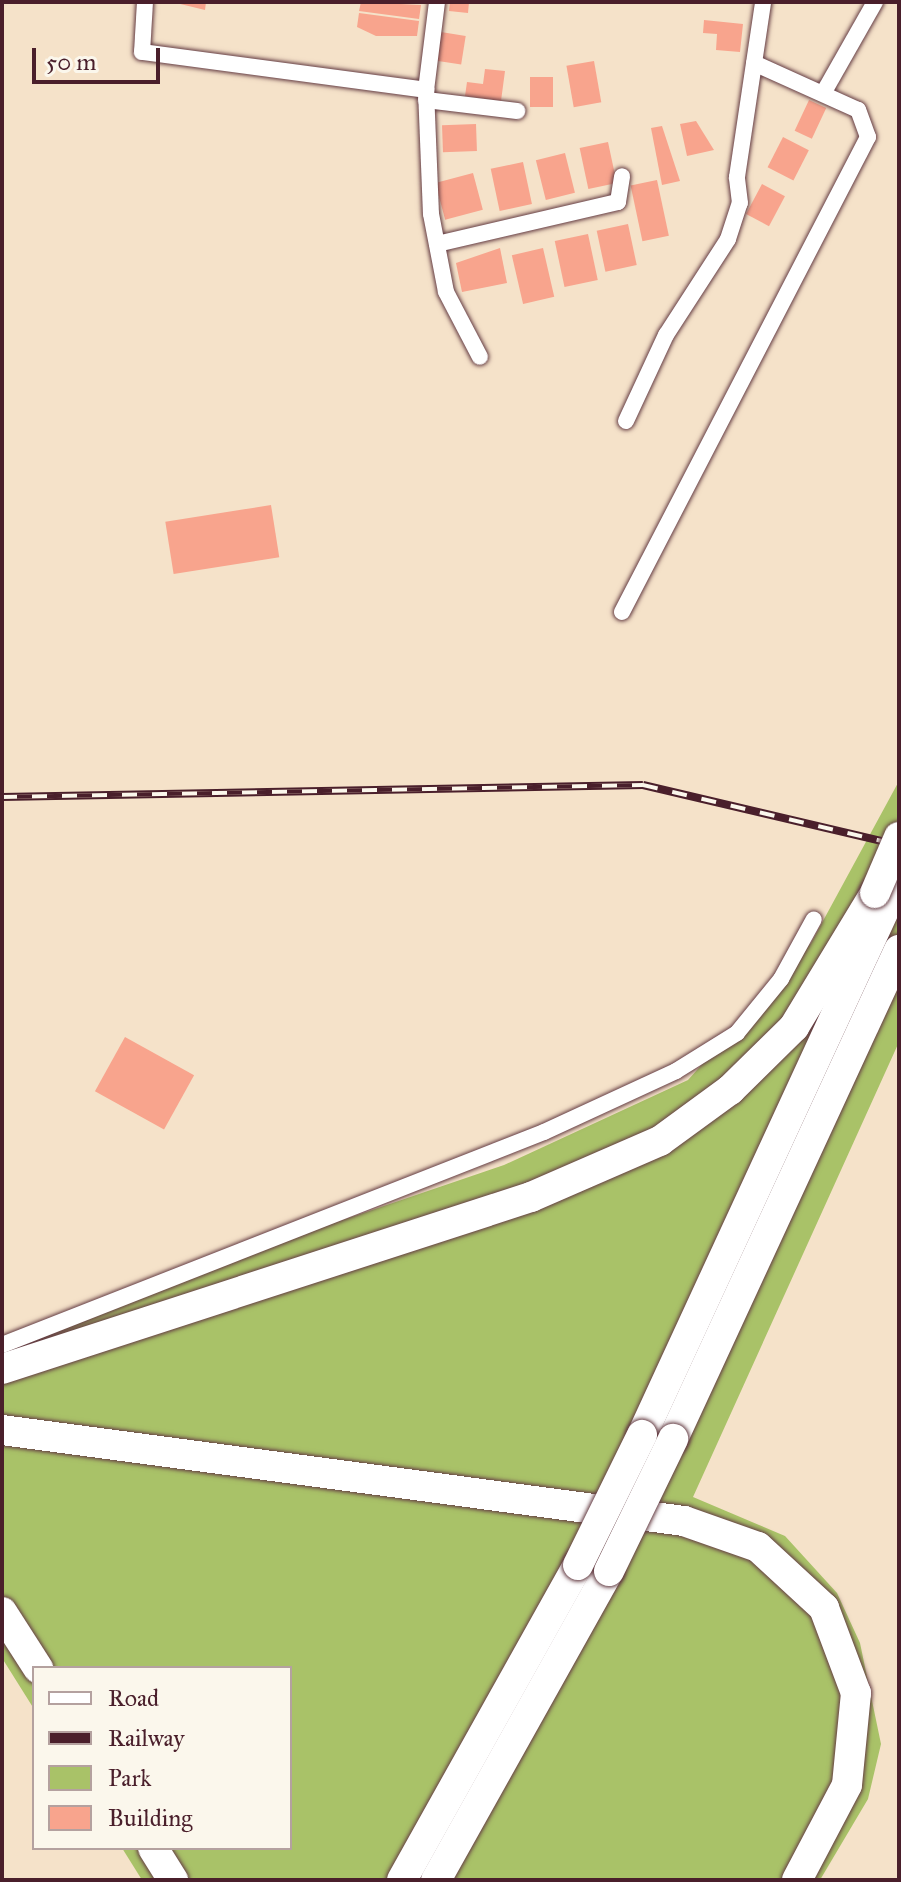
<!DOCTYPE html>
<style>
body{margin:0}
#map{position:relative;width:901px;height:1882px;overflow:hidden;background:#f5e2c9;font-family:"IM FELL Great Primer",serif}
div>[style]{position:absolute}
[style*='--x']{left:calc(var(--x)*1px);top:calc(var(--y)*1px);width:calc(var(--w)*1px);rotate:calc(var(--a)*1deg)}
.green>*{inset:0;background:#a9c268}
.building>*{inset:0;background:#f8a48d;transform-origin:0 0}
.roads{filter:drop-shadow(0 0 2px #643c43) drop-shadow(0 0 2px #643c43)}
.street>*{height:16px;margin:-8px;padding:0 8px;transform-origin:8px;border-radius:8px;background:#fff}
.highway>*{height:30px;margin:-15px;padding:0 15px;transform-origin:15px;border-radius:15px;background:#fff}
.rail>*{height:8px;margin-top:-4px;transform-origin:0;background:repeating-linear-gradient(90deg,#fbf7ec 0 15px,#4a1f2b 0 30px);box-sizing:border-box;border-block:2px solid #4a1f2b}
.bridges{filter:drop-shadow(0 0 2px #643c43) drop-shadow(0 0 2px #643c43)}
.highway-bridge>*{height:30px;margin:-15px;padding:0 15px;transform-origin:15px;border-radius:15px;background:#fff}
span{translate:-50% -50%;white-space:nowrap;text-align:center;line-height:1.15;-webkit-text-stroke:8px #fbf7ec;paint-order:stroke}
.frame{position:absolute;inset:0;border:4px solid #4a1f2b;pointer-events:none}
.legend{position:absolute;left:32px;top:1666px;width:260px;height:184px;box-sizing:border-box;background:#fbf7ec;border:2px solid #b4a19f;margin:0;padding:10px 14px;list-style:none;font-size:24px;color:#4a1f2b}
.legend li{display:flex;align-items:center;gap:16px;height:40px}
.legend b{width:40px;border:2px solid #b4a19f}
.scale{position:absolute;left:32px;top:48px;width:128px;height:36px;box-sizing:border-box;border:4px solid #4a1f2b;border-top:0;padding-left:10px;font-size:24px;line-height:28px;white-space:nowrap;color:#4a1f2b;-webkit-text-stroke:6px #fbf7ec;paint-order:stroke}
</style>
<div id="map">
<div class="green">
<div style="clip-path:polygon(899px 781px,899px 1042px,693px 1497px,785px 1536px,837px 1593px,860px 1643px,881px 1744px,868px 1799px,820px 1880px,142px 1880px,122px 1848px,290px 1848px,290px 1668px,34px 1668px,34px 1709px,2px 1658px,2px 1336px,504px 1165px,688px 1080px,811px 943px)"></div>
</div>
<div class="building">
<div style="clip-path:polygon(172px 2px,206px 2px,205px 10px)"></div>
<div style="clip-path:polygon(361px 2px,421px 5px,419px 19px,359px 11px)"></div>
<div style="clip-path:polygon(450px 2px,469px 2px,468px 13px,449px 11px)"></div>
<div style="clip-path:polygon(359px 13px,419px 21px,417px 36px,376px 36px,357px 27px)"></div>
<div style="clip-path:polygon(704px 20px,743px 24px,740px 52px,716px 50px,717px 34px,703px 33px)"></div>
<div style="left:441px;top:32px;width:25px;height:29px;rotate:9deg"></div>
<div style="left:594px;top:61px;width:42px;height:28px;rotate:80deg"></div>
<div style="clip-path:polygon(485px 69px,505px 71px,501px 101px,465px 96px,467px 82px,483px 84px)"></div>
<div style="left:530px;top:77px;width:23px;height:30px"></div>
<div style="left:809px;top:100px;width:19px;height:34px;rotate:25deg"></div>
<div style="clip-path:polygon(696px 121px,714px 150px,687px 156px,680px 124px)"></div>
<div style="left:476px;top:124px;width:27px;height:34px;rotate:88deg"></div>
<div style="clip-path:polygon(662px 126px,680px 181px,662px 185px,651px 128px)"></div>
<div style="left:783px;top:137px;width:29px;height:34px;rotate:27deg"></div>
<div style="left:608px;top:142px;width:42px;height:29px;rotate:78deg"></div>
<div style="left:565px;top:153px;width:41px;height:30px;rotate:76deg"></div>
<div style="left:523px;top:162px;width:43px;height:33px;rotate:78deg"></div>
<div style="left:473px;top:173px;width:38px;height:39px;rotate:75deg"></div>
<div style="left:657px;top:180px;width:57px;height:27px;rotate:78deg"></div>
<div style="left:762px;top:184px;width:26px;height:34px;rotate:28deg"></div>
<div style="left:628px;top:224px;width:42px;height:32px;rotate:78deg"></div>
<div style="left:588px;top:234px;width:47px;height:34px;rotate:78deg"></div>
<div style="clip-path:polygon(500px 248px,507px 283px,462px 292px,456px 263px)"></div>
<div style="left:543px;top:248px;width:50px;height:32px;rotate:77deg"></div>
<div style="left:271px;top:505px;width:53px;height:107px;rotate:81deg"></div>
<div style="left:125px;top:1037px;width:79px;height:62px;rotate:29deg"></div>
</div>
<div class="roads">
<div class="street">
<div style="--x:145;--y:2;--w:50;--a:93.4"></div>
<div style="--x:142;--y:52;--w:287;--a:7.6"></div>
<div style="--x:437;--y:2;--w:89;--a:97.1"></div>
<div style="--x:426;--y:90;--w:124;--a:87.7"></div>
<div style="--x:431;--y:214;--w:79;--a:79.1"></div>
<div style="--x:446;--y:292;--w:73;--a:62.4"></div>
<div style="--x:825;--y:90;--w:101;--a:-60.4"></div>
<div style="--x:426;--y:100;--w:92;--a:6.9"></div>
<div style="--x:437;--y:244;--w:186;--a:-13.1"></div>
<div style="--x:618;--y:202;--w:26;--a:-81"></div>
<div style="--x:626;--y:421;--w:95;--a:-65.1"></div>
<div style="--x:666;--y:335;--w:114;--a:-57.1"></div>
<div style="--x:728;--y:239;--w:38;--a:-72"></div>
<div style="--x:740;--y:203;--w:26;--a:-97"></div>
<div style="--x:737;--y:177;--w:177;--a:-81.5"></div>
<div style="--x:622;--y:612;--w:535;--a:-62.62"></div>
<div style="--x:868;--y:137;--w:29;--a:-110"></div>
<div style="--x:858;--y:110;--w:114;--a:-155.7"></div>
<div style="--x:2;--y:1345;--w:582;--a:-21.45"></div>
<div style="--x:544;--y:1132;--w:145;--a:-24.8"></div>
<div style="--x:676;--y:1071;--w:72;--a:-31.9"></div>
<div style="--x:737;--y:1033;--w:70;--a:-50.8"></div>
<div style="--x:781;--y:979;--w:68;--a:-61.2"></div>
</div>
<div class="highway">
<div style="--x:2;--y:1369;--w:556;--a:-18.01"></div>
<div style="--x:531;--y:1197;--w:141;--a:-23.5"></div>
<div style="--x:660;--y:1141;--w:87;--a:-36.1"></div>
<div style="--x:730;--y:1090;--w:90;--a:-44.5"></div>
<div style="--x:794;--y:1027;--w:157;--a:-58.8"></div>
<div style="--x:2;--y:1430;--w:688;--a:7.6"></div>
<div style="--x:684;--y:1521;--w:78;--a:19.4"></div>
<div style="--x:758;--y:1547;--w:90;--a:42.7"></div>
<div style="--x:824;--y:1608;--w:91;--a:69.4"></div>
<div style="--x:856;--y:1693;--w:92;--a:95.6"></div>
<div style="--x:847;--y:1785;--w:107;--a:117.8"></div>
<div style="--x:642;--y:1435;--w:613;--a:-65.23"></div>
<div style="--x:673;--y:1439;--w:539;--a:-65.2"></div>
<div style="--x:2;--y:1612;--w:67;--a:57.3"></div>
<div style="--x:153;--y:1848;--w:38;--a:58"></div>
<div style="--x:402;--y:1880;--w:361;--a:-60.8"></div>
<div style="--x:436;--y:1880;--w:354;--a:-60.8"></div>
</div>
</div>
<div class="rail">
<div style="--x:2;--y:797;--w:641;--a:-1.07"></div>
<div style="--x:643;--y:785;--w:263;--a:13.2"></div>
</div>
<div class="bridges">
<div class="highway-bridge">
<div style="--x:875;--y:893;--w:61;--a:-66.8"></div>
<div style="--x:578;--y:1565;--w:145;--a:-63.8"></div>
<div style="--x:609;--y:1571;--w:147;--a:-64.1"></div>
</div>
</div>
<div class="frame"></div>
<ul class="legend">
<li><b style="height:10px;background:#fff"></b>Road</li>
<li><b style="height:10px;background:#4a1f2b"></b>Railway</li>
<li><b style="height:22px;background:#a9c268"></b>Park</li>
<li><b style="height:22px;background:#f8a48d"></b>Building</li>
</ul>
<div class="scale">50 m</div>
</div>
